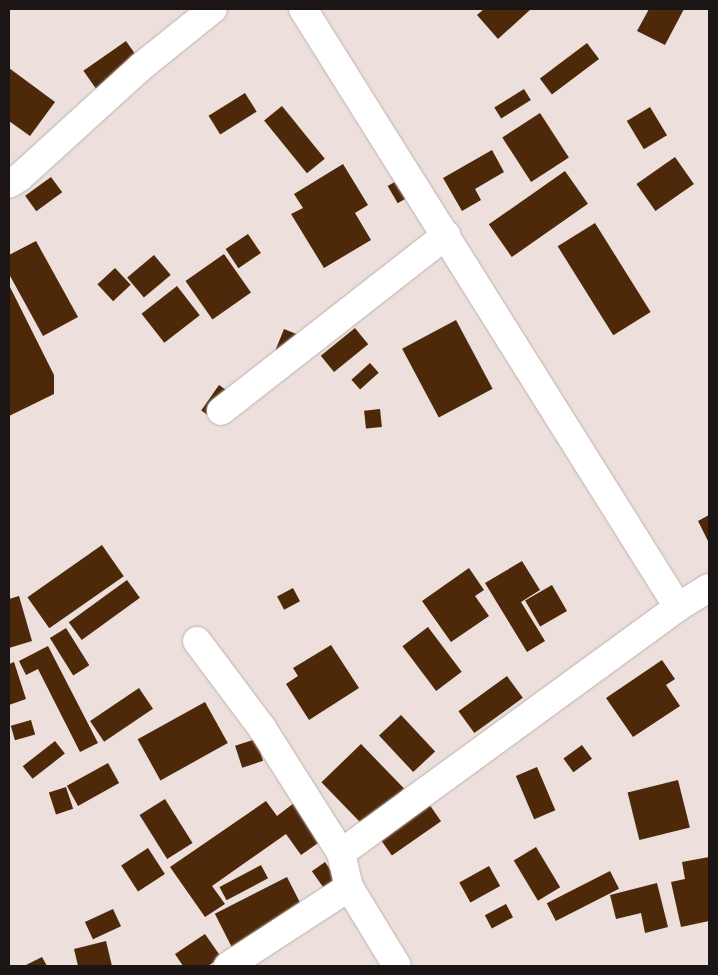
<!DOCTYPE html>
<style>
body{margin:0}
#map{position:relative;width:718px;height:975px;overflow:hidden;background:#eddfdb;font-family:Raleway,sans-serif}
div>[style]{position:absolute}
[style*='--x']{left:calc(var(--x)*1px);top:calc(var(--y)*1px);width:calc(var(--w)*1px);rotate:calc(var(--a)*1deg)}
.building>*{inset:0;background:#4d2809;transform-origin:0 0}
.roads{filter:drop-shadow(0 0 1px #beb0ac) drop-shadow(0 0 1px #beb0ac)}
.minor>*{height:28px;margin:-14px;padding:0 14px;transform-origin:14px;border-radius:14px;background:#fff}
span{translate:-50% -50%;white-space:nowrap;text-align:center;line-height:1.15;-webkit-text-stroke:5px #fff;paint-order:stroke}
.frame{position:absolute;inset:0;border:10px solid #1b1615;pointer-events:none}
</style>
<div id="map">
<div class="building">
<div style="clip-path:polygon(484px 9px,531px 9px,498px 39px,477px 15px)"></div>
<div style="clip-path:polygon(649px 9px,684px 9px,665px 45px,637px 31px)"></div>
<div style="left:126px;top:41px;width:33px;height:52px;rotate:55deg"></div>
<div style="left:587px;top:43px;width:20px;height:59px;rotate:53deg"></div>
<div style="clip-path:polygon(9px 68px,55px 102px,30px 136px,9px 121px)"></div>
<div style="left:524px;top:89px;width:13px;height:35px;rotate:58deg"></div>
<div style="left:245px;top:93px;width:22px;height:43px;rotate:58deg"></div>
<div style="left:282px;top:106px;width:68px;height:23px;rotate:51deg"></div>
<div style="left:650px;top:107px;width:33px;height:27px;rotate:59deg"></div>
<div style="left:540px;top:113px;width:53px;height:45px;rotate:57deg"></div>
<div style="clip-path:polygon(492px 150px,504px 172px,475px 189px,481px 200px,462px 211px,443px 178px)"></div>
<div style="left:675px;top:157px;width:33px;height:47px;rotate:55deg"></div>
<div style="clip-path:polygon(343px 164px,368px 205px,355px 213px,371px 240px,324px 268px,291px 214px,303px 208px,294px 194px)"></div>
<div style="left:565px;top:171px;width:40px;height:93px;rotate:55deg"></div>
<div style="left:405px;top:176px;width:20px;height:20px;rotate:60deg"></div>
<div style="left:51px;top:177px;width:19px;height:32px;rotate:54deg"></div>
<div style="left:595px;top:223px;width:105px;height:44px;rotate:58deg"></div>
<div style="left:248px;top:234px;width:23px;height:27px;rotate:56deg"></div>
<div style="clip-path:polygon(36px 241px,78px 317px,43px 336px,9px 274px,9px 255px)"></div>
<div style="left:224px;top:254px;width:47px;height:47px;rotate:55deg"></div>
<div style="left:154px;top:255px;width:26px;height:35px;rotate:50deg"></div>
<div style="left:115px;top:268px;width:23px;height:24px;rotate:47deg"></div>
<div style="clip-path:polygon(9px 285px,54px 375px,54px 394px,9px 416px)"></div>
<div style="left:177px;top:286px;width:37px;height:45px;rotate:52deg"></div>
<div style="left:456px;top:320px;width:78px;height:61px;rotate:62deg"></div>
<div style="left:355px;top:328px;width:21px;height:44px;rotate:51deg"></div>
<div style="left:284px;top:329px;width:18px;height:23px;rotate:22deg"></div>
<div style="left:370px;top:363px;width:13px;height:25px;rotate:48deg"></div>
<div style="left:219px;top:385px;width:19px;height:31px;rotate:35deg"></div>
<div style="left:380px;top:409px;width:18px;height:16px;rotate:84deg"></div>
<div style="clip-path:polygon(709px 515px,709px 543px,698px 521px)"></div>
<div style="left:102px;top:545px;width:38px;height:91px;rotate:55deg"></div>
<div style="clip-path:polygon(522px 561px,540px 590px,521px 602px,545px 641px,527px 652px,485px 583px)"></div>
<div style="clip-path:polygon(469px 568px,484px 590px,475px 596px,489px 616px,451px 642px,422px 601px)"></div>
<div style="left:127px;top:580px;width:22px;height:72px;rotate:54deg"></div>
<div style="left:552px;top:585px;width:30px;height:31px;rotate:60deg"></div>
<div style="left:293px;top:588px;width:15px;height:18px;rotate:62deg"></div>
<div style="clip-path:polygon(19px 596px,32px 641px,9px 648px,9px 599px)"></div>
<div style="left:428px;top:627px;width:56px;height:32px;rotate:53deg"></div>
<div style="left:66px;top:628px;width:44px;height:19px;rotate:58deg"></div>
<div style="clip-path:polygon(331px 645px,359px 688px,309px 720px,286px 684px,298px 676px,293px 668px)"></div>
<div style="clip-path:polygon(48px 646px,98px 743px,80px 752px,38px 669px,26px 675px,19px 661px)"></div>
<div style="clip-path:polygon(662px 660px,675px 679px,666px 685px,680px 706px,633px 737px,606px 698px)"></div>
<div style="clip-path:polygon(14px 662px,26px 699px,9px 705px,9px 664px)"></div>
<div style="left:507px;top:676px;width:27px;height:60px;rotate:54deg"></div>
<div style="left:139px;top:688px;width:25px;height:59px;rotate:56deg"></div>
<div style="left:205px;top:702px;width:47px;height:77px;rotate:61deg"></div>
<div style="left:401px;top:715px;width:50px;height:30px;rotate:47deg"></div>
<div style="left:31px;top:720px;width:15px;height:21px;rotate:74deg"></div>
<div style="left:256px;top:739px;width:23px;height:22px;rotate:72deg"></div>
<div style="left:55px;top:741px;width:16px;height:41px;rotate:52deg"></div>
<div style="left:361px;top:744px;width:62px;height:55px;rotate:46deg"></div>
<div style="left:582px;top:745px;width:17px;height:23px;rotate:54deg"></div>
<div style="left:108px;top:763px;width:23px;height:47px;rotate:61deg"></div>
<div style="left:537px;top:767px;width:47px;height:23px;rotate:67deg"></div>
<div style="left:678px;top:780px;width:49px;height:52px;rotate:76deg"></div>
<div style="left:66px;top:787px;width:23px;height:18px;rotate:72deg"></div>
<div style="left:165px;top:799px;width:52px;height:30px;rotate:58deg"></div>
<div style="clip-path:polygon(266px 801px,277px 816px,294px 803px,321px 841px,301px 855px,286px 834px,212px 886px,225px 904px,205px 917px,170px 867px)"></div>
<div style="left:429px;top:804px;width:21px;height:60px;rotate:55deg"></div>
<div style="left:536px;top:847px;width:47px;height:26px;rotate:59deg"></div>
<div style="left:148px;top:848px;width:31px;height:32px;rotate:57deg"></div>
<div style="clip-path:polygon(709px 857px,709px 921px,681px 927px,671px 882px,685px 879px,682px 862px)"></div>
<div style="left:325px;top:862px;width:28px;height:16px;rotate:55deg"></div>
<div style="left:261px;top:865px;width:15px;height:47px;rotate:62deg"></div>
<div style="left:489px;top:866px;width:23px;height:34px;rotate:61deg"></div>
<div style="left:610px;top:871px;width:20px;height:71px;rotate:63deg"></div>
<div style="left:287px;top:877px;width:40px;height:81px;rotate:63deg"></div>
<div style="clip-path:polygon(657px 883px,668px 927px,645px 933px,641px 913px,616px 919px,610px 895px)"></div>
<div style="left:506px;top:904px;width:15px;height:24px;rotate:62deg"></div>
<div style="left:113px;top:909px;width:19px;height:31px;rotate:65deg"></div>
<div style="clip-path:polygon(205px 934px,221px 957px,208px 966px,183px 966px,175px 954px)"></div>
<div style="clip-path:polygon(106px 941px,112px 966px,78px 966px,74px 949px)"></div>
<div style="clip-path:polygon(42px 957px,47px 966px,24px 966px)"></div>
</div>
<div class="roads">
<div class="minor">
<div style="--x:303;--y:9;--w:706;--a:57.91"></div>
<div style="--x:9;--y:184;--w:13;--a:-32"></div>
<div style="--x:20;--y:177;--w:165;--a:-42.3"></div>
<div style="--x:142;--y:66;--w:91;--a:-38.8"></div>
<div style="--x:221;--y:411;--w:286;--a:-38"></div>
<div style="--x:197;--y:641;--w:109;--a:53.2"></div>
<div style="--x:262;--y:728;--w:148;--a:57.7"></div>
<div style="--x:341;--y:853;--w:35;--a:77"></div>
<div style="--x:349;--y:887;--w:92;--a:58.7"></div>
<div style="--x:341;--y:853;--w:417;--a:-36.1"></div>
<div style="--x:678;--y:607;--w:36;--a:-32"></div>
<div style="--x:228;--y:966;--w:145;--a:-33.1"></div>
</div>
</div>
<div class="frame"></div>
</div>
